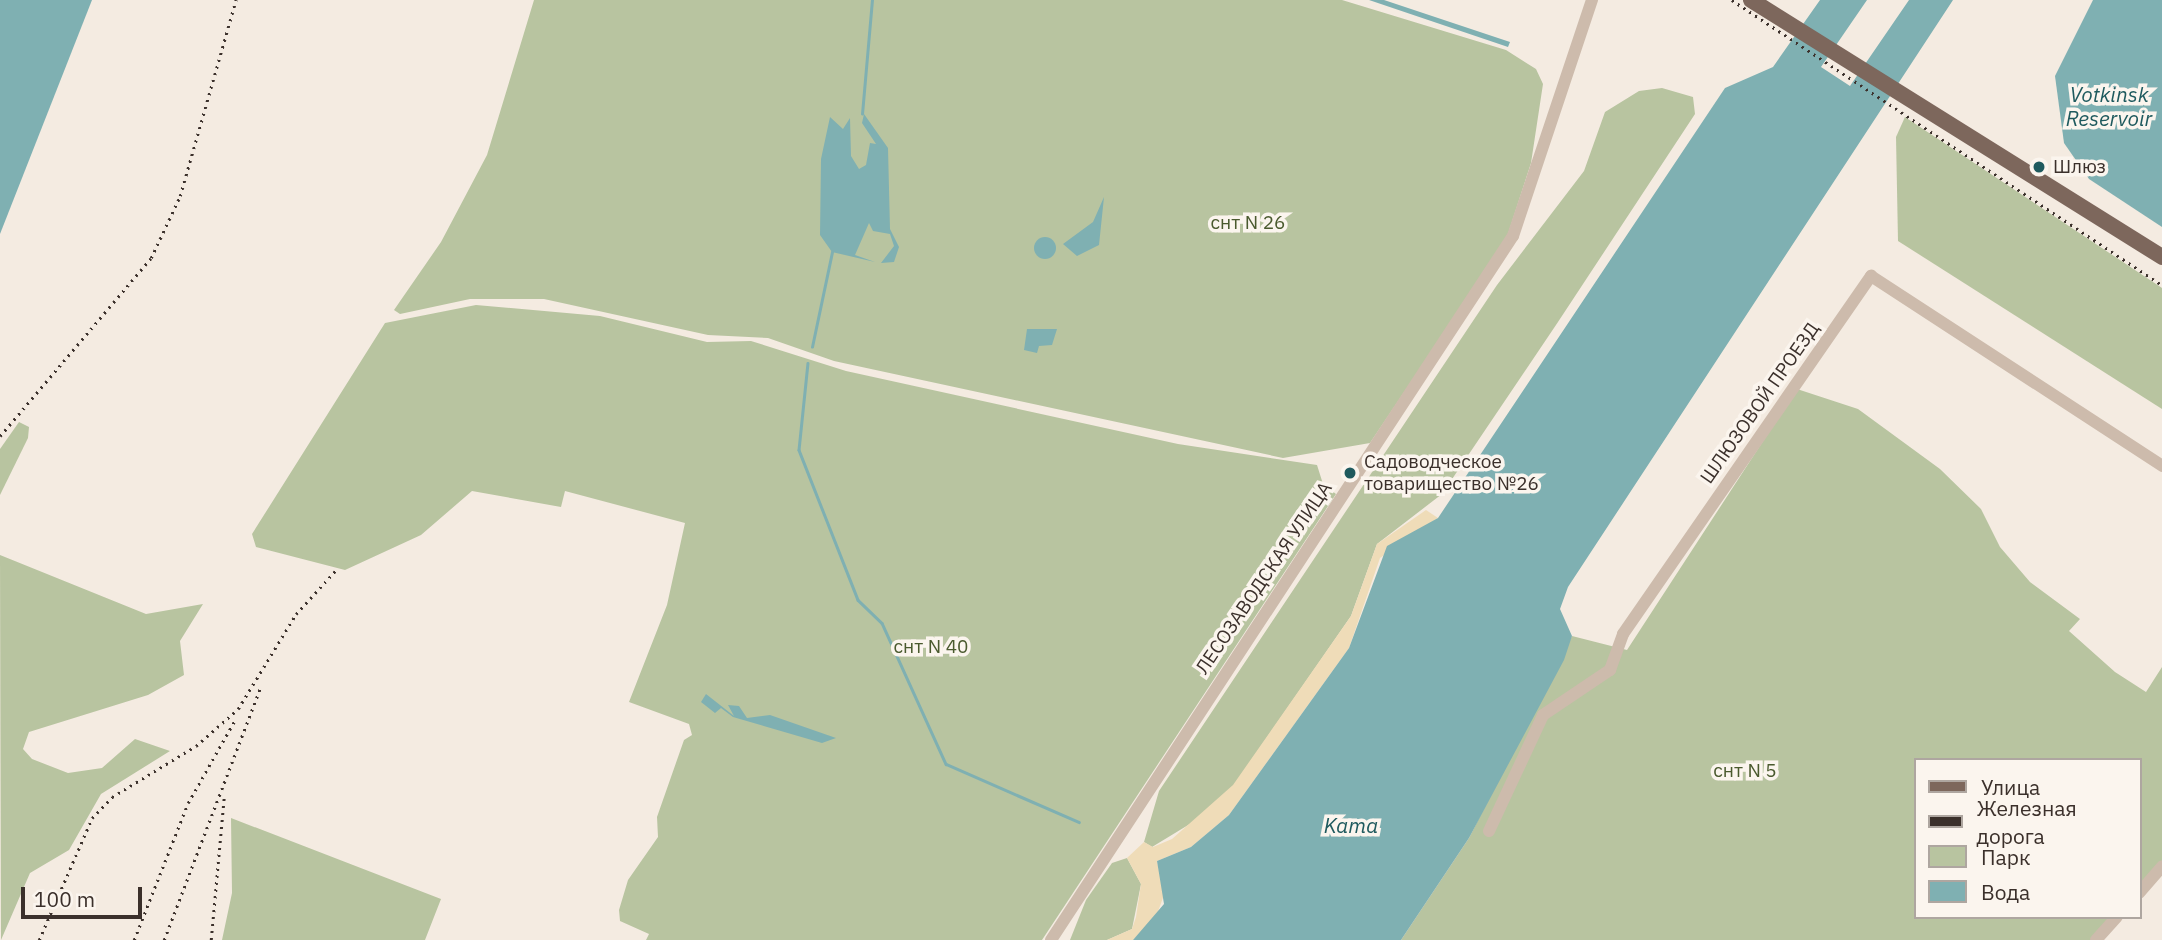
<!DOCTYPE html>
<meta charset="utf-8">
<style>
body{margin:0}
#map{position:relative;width:2162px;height:940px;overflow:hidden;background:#f4ebe1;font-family:"IBM Plex Sans",sans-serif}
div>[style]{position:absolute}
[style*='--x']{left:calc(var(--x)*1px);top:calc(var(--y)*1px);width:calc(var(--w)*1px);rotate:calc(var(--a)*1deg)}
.green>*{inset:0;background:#b8c4a0}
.sand>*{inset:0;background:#efdcb8}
.water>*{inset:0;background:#7fb0b2}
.round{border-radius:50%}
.stream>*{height:2.5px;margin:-1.25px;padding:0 1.25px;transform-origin:1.25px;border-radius:1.25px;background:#7fb0b2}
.minor>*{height:12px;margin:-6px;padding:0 6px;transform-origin:6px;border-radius:6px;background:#cdbbac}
.major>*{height:16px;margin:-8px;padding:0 8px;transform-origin:8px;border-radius:8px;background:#7d675c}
.rail>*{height:2.5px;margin-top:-1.25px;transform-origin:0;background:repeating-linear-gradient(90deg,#3b302b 0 2px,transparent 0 7px)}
.dots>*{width:19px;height:19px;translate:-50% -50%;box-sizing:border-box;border:4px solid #fbf5ee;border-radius:50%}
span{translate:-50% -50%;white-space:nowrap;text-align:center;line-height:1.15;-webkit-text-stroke:7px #fbf5ee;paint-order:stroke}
.poi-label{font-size:19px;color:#3b302b}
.left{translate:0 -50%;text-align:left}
.park-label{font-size:19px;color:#4a5a2e}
.street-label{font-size:19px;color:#3b302b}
.water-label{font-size:21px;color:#1f5a5e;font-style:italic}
.legend{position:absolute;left:1914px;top:758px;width:228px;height:161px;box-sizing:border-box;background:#fbf5ee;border:2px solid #aea6a0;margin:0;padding:9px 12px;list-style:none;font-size:21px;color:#3b302b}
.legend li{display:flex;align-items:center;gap:14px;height:35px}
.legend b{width:35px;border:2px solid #aea6a0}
.scale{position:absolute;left:21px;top:887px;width:121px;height:32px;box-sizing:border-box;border:4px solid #3b302b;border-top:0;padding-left:9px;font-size:21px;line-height:24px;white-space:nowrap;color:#3b302b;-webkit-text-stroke:5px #fbf5ee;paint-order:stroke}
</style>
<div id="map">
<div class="green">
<div style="clip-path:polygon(534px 0,1342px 0,1506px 50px,1536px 69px,1543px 84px,1531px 163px,1506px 240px,1370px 443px,1283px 458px,834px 361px,768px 338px,708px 335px,544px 299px,470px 299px,400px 314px,394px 310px,441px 242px,487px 155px)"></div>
<div style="clip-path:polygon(1662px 88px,1693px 97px,1695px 114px,1558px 322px,1442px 494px,1377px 544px,1351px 616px,1234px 785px,1203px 816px,1152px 847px,1144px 842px,1159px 791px,1497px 285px,1584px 171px,1605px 112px,1639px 91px)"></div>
<div style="clip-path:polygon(1905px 117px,2162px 288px,2162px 409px,1898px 241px,1896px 137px)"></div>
<div style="clip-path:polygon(476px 305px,600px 316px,707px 342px,751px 341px,846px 371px,1178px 444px,1317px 465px,1323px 484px,1336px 494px,1042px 940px,646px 940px,649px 934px,620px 921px,619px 910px,628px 880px,658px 837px,657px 817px,684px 740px,692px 735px,689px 724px,629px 702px,667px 605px,685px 523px,565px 491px,561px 507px,472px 491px,421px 535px,345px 570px,256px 547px,252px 534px,385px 323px)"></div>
<div style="clip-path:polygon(1797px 389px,1858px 409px,1940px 469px,1981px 509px,2000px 547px,2030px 582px,2080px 619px,2069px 631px,2115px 672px,2146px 692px,2162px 667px,2162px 863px,2139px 888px,2139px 760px,1915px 760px,1915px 917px,2113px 917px,2093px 940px,1401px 940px,1469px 838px,1572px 636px,1627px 650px)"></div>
<div style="clip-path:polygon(19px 422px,29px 427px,28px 438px,0 495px,0 449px)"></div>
<div style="clip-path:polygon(0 555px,146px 614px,203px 604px,180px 641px,184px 675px,148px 695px,29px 732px,23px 749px,32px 759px,68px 773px,102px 768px,135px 739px,170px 751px,101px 794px,69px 850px,30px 873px,1px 940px)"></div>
<div style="clip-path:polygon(231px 818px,441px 899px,425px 940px,222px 940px,232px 893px)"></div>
<div style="clip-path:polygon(1127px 858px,1141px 884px,1132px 929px,1107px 940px,1070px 940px,1086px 900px,1112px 863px)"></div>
</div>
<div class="sand">
<div style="clip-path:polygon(1426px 510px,1438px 518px,1380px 558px,1349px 648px,1229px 815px,1191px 847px,1157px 861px,1164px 895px,1156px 917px,1133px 940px,1107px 940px,1132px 929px,1136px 917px,1141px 884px,1127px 858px,1144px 842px,1153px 847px,1172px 839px,1233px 785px,1351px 616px,1377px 544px)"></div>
</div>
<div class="water">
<div style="clip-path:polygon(0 0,92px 0,0 234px)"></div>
<div style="clip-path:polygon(1369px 0,1384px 0,1510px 42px,1508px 47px)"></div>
<div style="clip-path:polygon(1820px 0,1867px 0,1821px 67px,1850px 86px,1909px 0,1953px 0,1568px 587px,1560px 609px,1572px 636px,1564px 660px,1469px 838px,1401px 940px,1133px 940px,1164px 904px,1157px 861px,1191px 847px,1229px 815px,1349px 648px,1387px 546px,1438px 518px,1725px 88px,1773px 67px)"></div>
<div style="clip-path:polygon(2093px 0,2162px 0,2162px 227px,2089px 179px,2064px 143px,2055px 76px)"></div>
<div style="clip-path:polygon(864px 114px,888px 148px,890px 229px,899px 247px,894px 262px,881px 263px,894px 246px,890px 234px,873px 231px,869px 223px,855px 255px,875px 262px,832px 252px,820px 235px,821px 159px,830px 117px,843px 129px,850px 118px,851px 156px,859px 169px,866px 165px,870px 143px,876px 144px,862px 123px)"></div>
<div style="clip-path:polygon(1104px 197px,1099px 245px,1077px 256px,1063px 244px,1093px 222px)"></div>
<div class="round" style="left:1034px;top:237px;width:22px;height:22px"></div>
<div style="clip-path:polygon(1027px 329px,1057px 329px,1052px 345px,1039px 346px,1037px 353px,1024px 350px)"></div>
<div style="clip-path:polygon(706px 694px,734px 716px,728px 705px,739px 706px,747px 718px,770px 715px,836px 738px,822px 743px,733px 717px,721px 708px,715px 713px,701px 702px)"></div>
</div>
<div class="stream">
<div style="--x:862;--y:114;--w:114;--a:-85"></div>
<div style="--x:812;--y:347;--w:97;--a:-78.1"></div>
<div style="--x:808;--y:363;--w:87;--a:95.9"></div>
<div style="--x:799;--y:450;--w:161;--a:68.5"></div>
<div style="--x:858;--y:600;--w:33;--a:44"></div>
<div style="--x:882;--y:623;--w:155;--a:65.6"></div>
<div style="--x:946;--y:764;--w:145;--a:23.6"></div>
</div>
<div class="minor">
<div style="--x:1489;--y:831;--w:128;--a:-65"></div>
<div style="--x:1543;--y:715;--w:81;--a:-33.9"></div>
<div style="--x:1610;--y:670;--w:38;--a:-70"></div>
<div style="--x:1623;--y:634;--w:436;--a:-55.3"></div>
<div style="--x:1871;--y:276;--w:348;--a:33.1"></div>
<div style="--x:2139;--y:893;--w:35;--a:-49"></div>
<div style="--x:1051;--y:940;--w:842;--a:-56.73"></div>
<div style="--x:1513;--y:236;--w:249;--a:-71.5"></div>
<div style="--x:2096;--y:940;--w:31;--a:-48"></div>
</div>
<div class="major">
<div style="--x:1751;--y:0;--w:485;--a:32"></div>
</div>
<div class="rail">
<div style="--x:1732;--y:0;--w:516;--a:33.54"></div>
<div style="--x:0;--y:436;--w:233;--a:-49.7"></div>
<div style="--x:151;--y:258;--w:68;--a:-64.9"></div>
<div style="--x:180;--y:196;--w:204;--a:-74.1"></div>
<div style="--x:39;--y:940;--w:133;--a:-66.5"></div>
<div style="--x:92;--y:818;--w:29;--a:-46"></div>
<div style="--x:112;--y:797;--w:98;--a:-31.3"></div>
<div style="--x:196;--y:746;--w:56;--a:-41.4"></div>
<div style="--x:238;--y:709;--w:111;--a:-58.6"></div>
<div style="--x:296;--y:614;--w:59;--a:-47.7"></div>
<div style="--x:134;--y:940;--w:147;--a:-68.5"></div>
<div style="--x:188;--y:803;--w:95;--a:-60.5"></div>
<div style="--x:164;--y:940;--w:270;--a:-69.1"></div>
<div style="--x:211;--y:940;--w:143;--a:-84.8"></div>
</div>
<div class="dots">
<div style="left:2039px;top:167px;background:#1f5a5e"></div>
<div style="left:1350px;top:473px;background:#1f5a5e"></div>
</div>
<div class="poi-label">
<span class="left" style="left:2053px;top:167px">Шлюз</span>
<span class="left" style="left:1364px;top:473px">Садоводческое<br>товарищество №26</span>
</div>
<div class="park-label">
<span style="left:1248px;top:223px">снт N 26</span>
<span style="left:931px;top:647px">снт N 40</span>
<span style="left:1745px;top:771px">снт N 5</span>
</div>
<div class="street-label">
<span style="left:1760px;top:403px;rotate:-55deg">ШЛЮЗОВОЙ ПРОЕЗД</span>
<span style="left:1264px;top:578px;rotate:-56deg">ЛЕСОЗАВОДСКАЯ УЛИЦА</span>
</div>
<div class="water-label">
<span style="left:2109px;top:106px">Votkinsk<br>Reservoir</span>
<span style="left:1351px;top:825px">Kama</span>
</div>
<ul class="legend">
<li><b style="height:9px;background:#7d675c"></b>Улица</li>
<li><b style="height:9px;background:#3b302b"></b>Железная дорога</li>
<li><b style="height:19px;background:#b8c4a0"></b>Парк</li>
<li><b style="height:19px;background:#7fb0b2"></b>Вода</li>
</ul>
<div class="scale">100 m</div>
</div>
